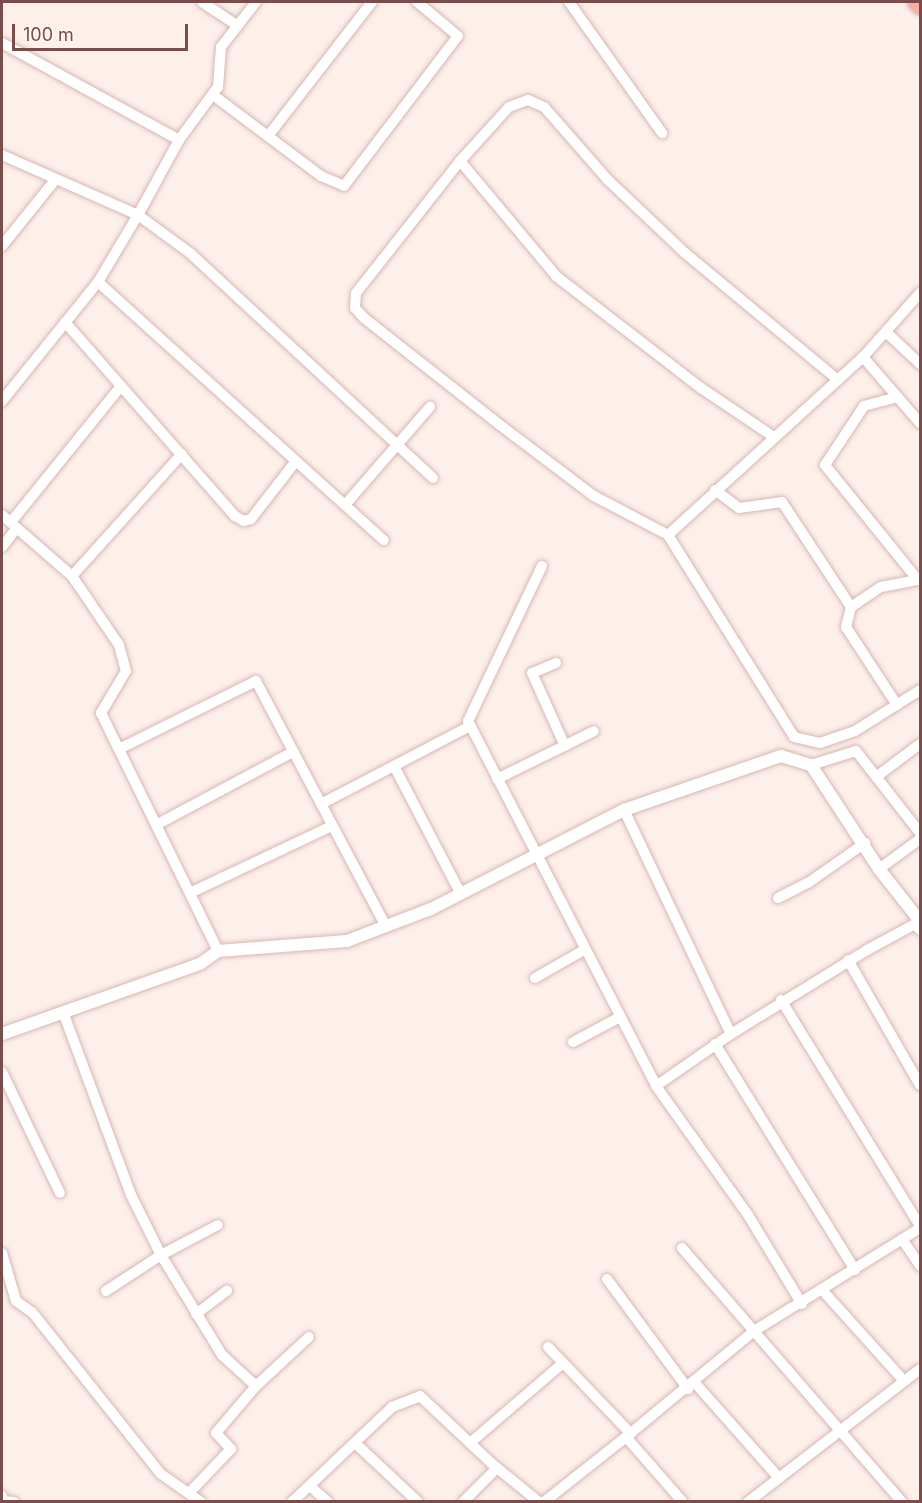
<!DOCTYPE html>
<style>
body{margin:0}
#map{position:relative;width:922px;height:1503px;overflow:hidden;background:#fdefea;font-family:Inter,sans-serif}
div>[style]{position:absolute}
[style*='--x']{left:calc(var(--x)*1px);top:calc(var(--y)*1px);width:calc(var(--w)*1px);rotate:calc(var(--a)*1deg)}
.roads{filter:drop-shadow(0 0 2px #d6b8b4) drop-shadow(0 0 2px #d6b8b4)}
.minor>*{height:10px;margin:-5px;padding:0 5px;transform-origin:5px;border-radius:5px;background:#fff}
.tertiary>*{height:12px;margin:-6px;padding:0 6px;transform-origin:6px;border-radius:6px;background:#fff}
.trunk>*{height:16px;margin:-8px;padding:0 8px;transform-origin:8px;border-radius:8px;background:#fcaea4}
span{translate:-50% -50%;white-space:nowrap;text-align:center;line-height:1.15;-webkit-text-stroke:4.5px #fff5f1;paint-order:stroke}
.frame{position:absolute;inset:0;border:3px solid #7b4c4b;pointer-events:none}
.scale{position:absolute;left:12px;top:24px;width:176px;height:27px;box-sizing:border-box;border:3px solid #7b4c4b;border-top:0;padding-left:8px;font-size:18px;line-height:21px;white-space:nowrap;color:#7b4c4b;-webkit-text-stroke:4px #fff5f1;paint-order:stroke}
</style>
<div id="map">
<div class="roads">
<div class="minor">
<div style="--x:202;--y:2;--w:43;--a:33.7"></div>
<div style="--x:569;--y:2;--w:161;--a:54.6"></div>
<div style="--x:2;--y:43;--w:202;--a:28.7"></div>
<div style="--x:213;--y:95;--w:135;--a:36.9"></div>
<div style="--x:321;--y:176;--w:25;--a:23"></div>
<div style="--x:344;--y:186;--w:188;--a:-52.8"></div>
<div style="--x:458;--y:36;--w:53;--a:-140.3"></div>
<div style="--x:268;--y:136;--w:170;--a:-52.2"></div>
<div style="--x:2;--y:155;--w:149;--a:23.8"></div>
<div style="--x:138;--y:215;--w:85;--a:-61.3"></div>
<div style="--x:179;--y:140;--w:66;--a:-53.7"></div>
<div style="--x:218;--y:87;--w:40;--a:-85.7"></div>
<div style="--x:221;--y:47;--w:57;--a:-52.1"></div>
<div style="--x:460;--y:161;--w:150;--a:50.1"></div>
<div style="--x:556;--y:276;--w:183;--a:37.7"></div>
<div style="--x:701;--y:388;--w:88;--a:33.9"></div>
<div style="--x:2;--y:246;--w:85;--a:-51.2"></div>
<div style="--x:98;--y:282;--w:385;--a:42.1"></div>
<div style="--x:65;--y:322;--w:258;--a:48.8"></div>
<div style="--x:235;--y:516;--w:10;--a:29"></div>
<div style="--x:244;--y:521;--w:7;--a:-16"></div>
<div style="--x:251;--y:519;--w:73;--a:-52.2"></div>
<div style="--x:886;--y:332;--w:47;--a:43.3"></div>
<div style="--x:863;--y:357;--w:87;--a:49.2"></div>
<div style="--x:838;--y:380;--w:199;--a:-140.3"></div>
<div style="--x:685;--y:253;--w:106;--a:-136.5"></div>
<div style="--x:608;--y:180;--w:97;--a:-131.2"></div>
<div style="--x:544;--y:107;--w:17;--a:-156"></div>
<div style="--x:528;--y:100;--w:20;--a:160"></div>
<div style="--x:509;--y:107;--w:73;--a:132.2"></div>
<div style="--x:460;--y:161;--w:168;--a:128.2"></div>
<div style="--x:356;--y:293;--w:15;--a:94"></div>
<div style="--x:355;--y:308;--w:13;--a:48"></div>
<div style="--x:364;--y:318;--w:173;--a:38.2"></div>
<div style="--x:500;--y:425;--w:118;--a:37.1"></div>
<div style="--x:594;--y:496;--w:84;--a:27.8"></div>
<div style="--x:668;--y:535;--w:264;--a:-42.4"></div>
<div style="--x:863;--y:357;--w:86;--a:-48.3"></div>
<div style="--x:2;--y:401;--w:153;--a:-51.1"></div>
<div style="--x:98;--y:282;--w:78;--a:-59.2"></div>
<div style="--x:138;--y:215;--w:64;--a:36.2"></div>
<div style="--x:190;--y:253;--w:331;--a:42.8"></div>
<div style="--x:715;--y:490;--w:30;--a:37"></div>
<div style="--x:739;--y:508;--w:43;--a:-7.9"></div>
<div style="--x:782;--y:502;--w:126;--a:56.7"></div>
<div style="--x:851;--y:607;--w:36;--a:-34"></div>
<div style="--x:881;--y:587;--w:38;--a:-11"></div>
<div style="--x:918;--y:580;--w:148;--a:-129"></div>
<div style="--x:825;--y:465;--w:71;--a:-56.5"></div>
<div style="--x:864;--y:406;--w:35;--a:-15"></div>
<div style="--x:345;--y:505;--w:130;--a:-49.1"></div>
<div style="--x:2;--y:515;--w:93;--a:41.1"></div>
<div style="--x:72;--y:576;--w:83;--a:55.7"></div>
<div style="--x:119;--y:645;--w:27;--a:75"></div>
<div style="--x:126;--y:671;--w:49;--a:120.8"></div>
<div style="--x:101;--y:713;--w:265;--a:63.8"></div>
<div style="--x:11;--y:522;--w:175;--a:-51"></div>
<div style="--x:668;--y:535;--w:238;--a:58"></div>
<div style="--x:794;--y:737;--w:27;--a:13"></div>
<div style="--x:820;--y:743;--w:37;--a:-19"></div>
<div style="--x:855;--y:731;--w:77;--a:-32.2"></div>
<div style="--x:2;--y:547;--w:24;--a:-52"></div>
<div style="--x:542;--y:566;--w:172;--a:115.5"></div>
<div style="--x:468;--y:721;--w:411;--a:62.7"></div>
<div style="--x:656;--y:1086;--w:91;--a:-34.7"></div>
<div style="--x:72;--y:576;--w:164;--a:-48"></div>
<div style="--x:851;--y:607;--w:21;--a:104"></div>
<div style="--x:846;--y:627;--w:93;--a:56.8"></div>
<div style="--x:556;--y:663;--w:26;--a:157"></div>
<div style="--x:532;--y:673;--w:80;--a:65.7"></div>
<div style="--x:119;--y:749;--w:153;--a:-26.4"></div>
<div style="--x:256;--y:681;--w:278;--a:62.1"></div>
<div style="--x:811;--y:765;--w:47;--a:-17.3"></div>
<div style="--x:856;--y:751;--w:104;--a:52"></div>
<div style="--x:394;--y:766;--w:144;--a:62.4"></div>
<div style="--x:876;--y:777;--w:55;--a:-36.9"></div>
<div style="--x:497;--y:779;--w:108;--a:-26.3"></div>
<div style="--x:321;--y:804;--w:168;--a:-27.6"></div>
<div style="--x:624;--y:810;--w:248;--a:64.5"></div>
<div style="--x:731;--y:1034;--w:160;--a:-31.7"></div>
<div style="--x:867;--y:950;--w:55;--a:-28.4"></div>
<div style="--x:915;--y:924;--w:8;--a:50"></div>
<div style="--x:156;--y:825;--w:155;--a:-28.1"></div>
<div style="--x:879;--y:869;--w:51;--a:-36.2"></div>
<div style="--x:190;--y:893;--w:157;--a:-25.3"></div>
<div style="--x:778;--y:898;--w:34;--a:-27"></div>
<div style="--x:808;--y:883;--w:70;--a:-35.1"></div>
<div style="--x:848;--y:960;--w:144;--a:60.1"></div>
<div style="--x:535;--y:978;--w:56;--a:-29.7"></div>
<div style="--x:781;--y:1000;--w:265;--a:58.4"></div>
<div style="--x:63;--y:1012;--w:195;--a:69.6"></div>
<div style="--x:131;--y:1195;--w:67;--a:63.4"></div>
<div style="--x:161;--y:1255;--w:117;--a:58.6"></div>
<div style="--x:222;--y:1355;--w:46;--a:42.4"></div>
<div style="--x:573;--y:1042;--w:53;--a:-28"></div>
<div style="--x:715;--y:1044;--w:266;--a:58.2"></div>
<div style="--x:2;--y:1072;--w:134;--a:64.4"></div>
<div style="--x:656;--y:1086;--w:158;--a:54.5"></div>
<div style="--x:748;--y:1215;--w:104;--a:58.8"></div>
<div style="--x:902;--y:1239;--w:32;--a:56"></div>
<div style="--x:682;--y:1248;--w:110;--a:49.1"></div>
<div style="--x:754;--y:1331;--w:166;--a:140.4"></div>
<div style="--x:626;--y:1437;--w:86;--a:48.8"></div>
<div style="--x:2;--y:1253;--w:50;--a:73.7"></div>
<div style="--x:16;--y:1301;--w:19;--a:35"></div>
<div style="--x:32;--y:1312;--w:207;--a:51.5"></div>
<div style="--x:161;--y:1474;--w:49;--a:35"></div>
<div style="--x:607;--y:1279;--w:137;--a:53.6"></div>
<div style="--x:106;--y:1291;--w:66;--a:-33.2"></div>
<div style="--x:161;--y:1255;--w:64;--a:-27.8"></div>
<div style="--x:823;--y:1291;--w:120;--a:48"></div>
<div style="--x:196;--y:1314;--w:39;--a:-37"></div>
<div style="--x:548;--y:1347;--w:120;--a:46.3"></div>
<div style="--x:695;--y:1383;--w:127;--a:48.5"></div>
<div style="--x:355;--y:1443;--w:86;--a:43.1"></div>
<div style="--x:470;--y:1443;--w:123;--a:-40.7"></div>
<div style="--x:310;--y:1486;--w:24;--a:42"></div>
<div style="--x:190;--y:1492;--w:59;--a:-46.4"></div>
<div style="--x:231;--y:1449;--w:22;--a:-133"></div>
<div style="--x:216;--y:1433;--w:62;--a:-49.6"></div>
<div style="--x:256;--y:1386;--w:72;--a:-42.8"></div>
<div style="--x:2;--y:1496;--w:5;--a:79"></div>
<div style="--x:3;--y:1501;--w:11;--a:5"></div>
<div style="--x:292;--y:1502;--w:138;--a:-43.5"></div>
<div style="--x:392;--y:1407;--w:30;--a:-21"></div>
<div style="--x:420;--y:1396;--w:98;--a:43.3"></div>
<div style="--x:491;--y:1463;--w:62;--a:39.1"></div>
<div style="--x:463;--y:1502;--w:48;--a:-45"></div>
<div style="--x:544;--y:1502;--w:105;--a:-38.4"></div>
<div style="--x:748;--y:1502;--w:217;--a:-37.7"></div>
<div style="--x:902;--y:1502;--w:226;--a:-130.9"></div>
<div style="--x:754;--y:1331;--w:195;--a:-31.8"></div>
</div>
<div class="tertiary">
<div style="--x:2;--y:1034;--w:210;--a:-19.5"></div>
<div style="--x:200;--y:964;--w:22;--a:-36"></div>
<div style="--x:218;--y:951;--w:129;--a:-4.4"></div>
<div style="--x:347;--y:941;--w:90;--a:-20.9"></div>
<div style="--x:431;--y:909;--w:217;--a:-27.2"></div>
<div style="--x:624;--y:810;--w:166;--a:-19"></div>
<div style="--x:781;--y:756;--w:31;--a:17"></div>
<div style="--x:811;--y:765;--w:124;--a:56.8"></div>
<div style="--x:879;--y:869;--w:60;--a:51.8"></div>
<div style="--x:916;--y:916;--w:4;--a:-14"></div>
</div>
<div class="trunk">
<div style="--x:916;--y:2;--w:6;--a:45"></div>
</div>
</div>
<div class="frame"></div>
<div class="scale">100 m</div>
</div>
